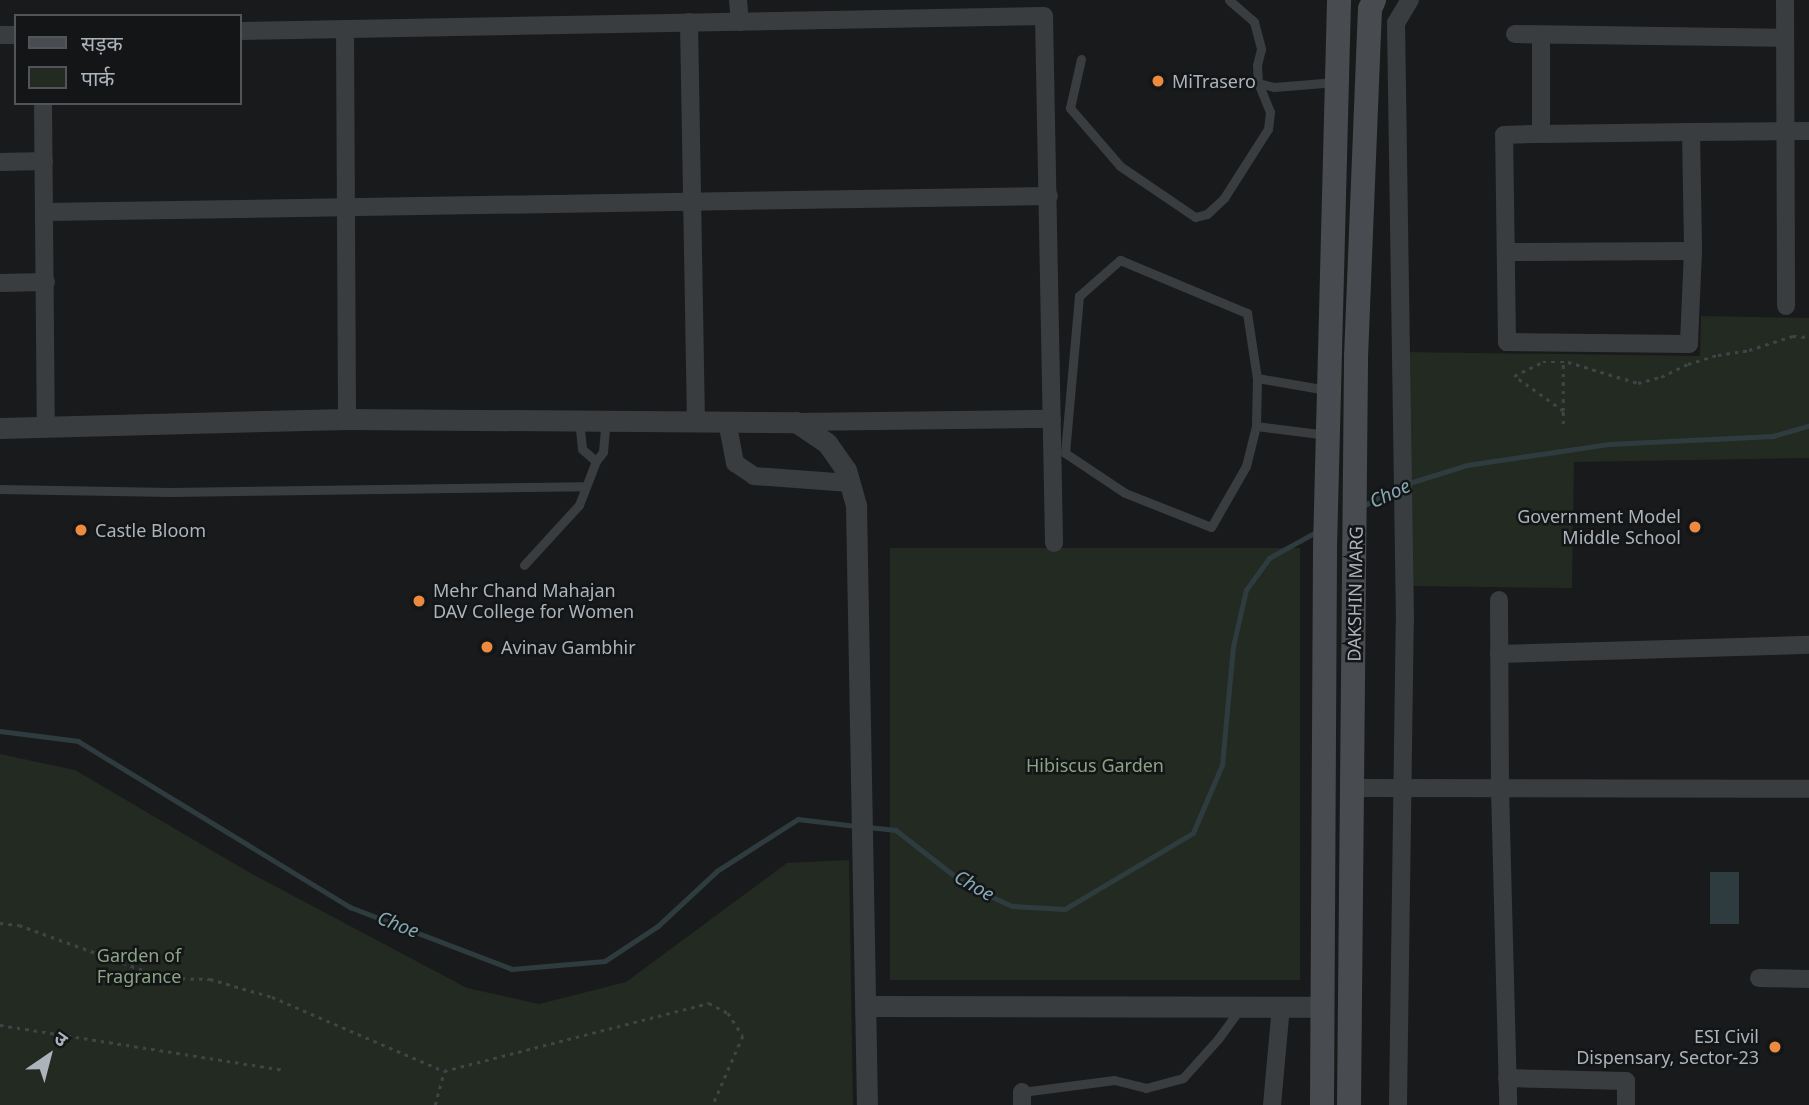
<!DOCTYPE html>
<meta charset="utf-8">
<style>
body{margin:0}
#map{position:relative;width:1809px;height:1105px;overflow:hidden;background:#191a1b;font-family:"Noto Sans","Noto Sans Devanagari",sans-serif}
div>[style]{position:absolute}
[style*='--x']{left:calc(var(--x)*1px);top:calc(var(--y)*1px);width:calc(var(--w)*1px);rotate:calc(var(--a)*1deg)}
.green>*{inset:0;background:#222a21;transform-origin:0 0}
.water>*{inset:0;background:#2f3c3f;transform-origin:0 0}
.stream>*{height:4.5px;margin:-2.25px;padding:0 2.25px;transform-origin:2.25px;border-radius:2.25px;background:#2f3c3f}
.path>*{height:2.5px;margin-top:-1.25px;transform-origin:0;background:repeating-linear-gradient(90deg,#404447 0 3.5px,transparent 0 8.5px)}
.service>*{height:9px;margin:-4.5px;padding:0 4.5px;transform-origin:4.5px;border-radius:4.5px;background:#3a3d40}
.minor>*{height:18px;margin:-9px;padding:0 9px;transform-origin:9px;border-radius:9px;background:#3a3d40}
.tertiary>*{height:21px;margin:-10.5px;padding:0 10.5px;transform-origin:10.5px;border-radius:10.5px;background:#3a3d40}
.secondary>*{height:24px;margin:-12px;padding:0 12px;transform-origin:12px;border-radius:12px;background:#484c50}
.dots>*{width:19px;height:19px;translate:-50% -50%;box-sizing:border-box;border:4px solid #141517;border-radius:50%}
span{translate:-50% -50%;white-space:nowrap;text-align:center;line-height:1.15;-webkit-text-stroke:5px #141517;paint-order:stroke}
.poi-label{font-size:18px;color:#acb4bb}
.left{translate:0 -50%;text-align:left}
.right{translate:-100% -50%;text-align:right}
.street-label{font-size:18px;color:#acb4bb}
.park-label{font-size:18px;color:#8aa584}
.water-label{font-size:19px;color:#85a9b4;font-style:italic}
.legend{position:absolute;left:14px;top:14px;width:228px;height:91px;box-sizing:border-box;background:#141517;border:2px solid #515559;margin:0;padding:9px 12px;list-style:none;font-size:21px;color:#acb4bb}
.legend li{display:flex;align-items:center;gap:14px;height:35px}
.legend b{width:35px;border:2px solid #515559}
.north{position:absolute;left:14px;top:1021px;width:70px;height:70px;-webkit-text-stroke:5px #141517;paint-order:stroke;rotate:35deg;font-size:19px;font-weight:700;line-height:28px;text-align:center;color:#acb4bb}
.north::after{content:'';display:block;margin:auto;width:24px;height:32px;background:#acb4bb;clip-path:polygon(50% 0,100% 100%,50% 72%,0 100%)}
</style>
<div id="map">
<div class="green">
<div style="clip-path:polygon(1701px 316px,1809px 318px,1809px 458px,1574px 462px,1572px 588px,1404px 586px,1406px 352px,1700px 356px)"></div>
<div style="left:890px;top:548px;width:410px;height:432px"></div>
<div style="clip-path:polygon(0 754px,75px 770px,252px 874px,467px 988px,539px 1004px,626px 982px,787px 863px,849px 860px,853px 1105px,0 1105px)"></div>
</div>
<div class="water">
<div style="left:1710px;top:872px;width:29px;height:52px"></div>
</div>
<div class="stream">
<div style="--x:1406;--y:484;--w:64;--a:-17.3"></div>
<div style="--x:1467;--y:465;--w:144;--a:-8.4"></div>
<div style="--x:1609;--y:444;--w:164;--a:-2.8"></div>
<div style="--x:1773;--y:436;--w:37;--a:-16"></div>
<div style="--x:1363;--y:506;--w:40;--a:-28"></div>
<div style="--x:0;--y:731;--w:79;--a:7.3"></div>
<div style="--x:78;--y:741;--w:319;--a:31.4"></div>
<div style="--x:350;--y:907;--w:173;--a:20.9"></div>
<div style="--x:512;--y:969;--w:93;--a:-4.9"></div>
<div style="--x:605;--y:961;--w:64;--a:-33.4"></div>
<div style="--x:658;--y:926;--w:81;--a:-43"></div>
<div style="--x:717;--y:871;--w:96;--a:-32.7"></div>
<div style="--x:798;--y:819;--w:58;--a:6.9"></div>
<div style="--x:868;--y:827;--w:28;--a:6"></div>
<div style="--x:896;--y:830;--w:88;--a:38"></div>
<div style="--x:965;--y:884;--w:52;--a:25.1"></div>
<div style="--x:1012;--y:906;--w:53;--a:3.2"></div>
<div style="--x:1065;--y:909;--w:149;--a:-30.7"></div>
<div style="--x:1193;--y:833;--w:74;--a:-66.9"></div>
<div style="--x:1222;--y:765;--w:119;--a:-84.7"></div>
<div style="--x:1233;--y:647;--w:58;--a:-77.2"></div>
<div style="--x:1246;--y:590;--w:39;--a:-54"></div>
<div style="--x:1269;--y:558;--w:56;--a:-28.9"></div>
</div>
<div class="path">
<div style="--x:1563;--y:411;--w:49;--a:-90"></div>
<div style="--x:1563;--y:424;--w:13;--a:-90"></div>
<div style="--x:1563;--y:411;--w:60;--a:-144.5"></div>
<div style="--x:1514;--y:376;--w:32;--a:-26"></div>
<div style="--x:1543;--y:362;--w:25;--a:0"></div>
<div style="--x:1568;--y:362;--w:73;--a:16.7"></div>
<div style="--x:1638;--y:383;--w:24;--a:-15"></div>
<div style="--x:1661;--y:377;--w:30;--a:-26"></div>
<div style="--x:1688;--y:364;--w:31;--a:-17"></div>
<div style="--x:1718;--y:355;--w:31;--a:-9"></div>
<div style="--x:1749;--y:350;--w:46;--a:-17.7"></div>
<div style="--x:1793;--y:336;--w:16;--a:4"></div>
<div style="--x:0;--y:923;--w:19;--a:6"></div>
<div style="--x:19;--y:925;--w:155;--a:20"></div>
<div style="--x:165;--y:978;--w:45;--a:1.3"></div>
<div style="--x:210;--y:979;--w:65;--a:16.2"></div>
<div style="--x:272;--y:997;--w:187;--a:23.3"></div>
<div style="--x:444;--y:1071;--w:274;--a:-14.4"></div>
<div style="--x:709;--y:1003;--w:21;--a:28"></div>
<div style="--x:728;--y:1013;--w:27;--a:57"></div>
<div style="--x:743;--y:1036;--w:75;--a:113.5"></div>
<div style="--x:0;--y:1025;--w:288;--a:9"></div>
<div style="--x:435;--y:1105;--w:35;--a:-75"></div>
</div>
<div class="service">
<div style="--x:1229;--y:0;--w:33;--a:41"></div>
<div style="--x:1254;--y:22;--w:28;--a:75"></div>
<div style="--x:1261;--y:49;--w:16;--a:104"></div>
<div style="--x:1257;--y:65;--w:18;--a:87"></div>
<div style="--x:1258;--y:83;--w:16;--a:14"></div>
<div style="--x:1274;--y:87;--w:62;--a:-4.6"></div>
<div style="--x:1081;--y:59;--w:50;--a:102.7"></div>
<div style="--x:1070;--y:108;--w:77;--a:49.2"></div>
<div style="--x:1120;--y:166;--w:91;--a:34.2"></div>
<div style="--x:1195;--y:217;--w:12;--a:-14"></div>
<div style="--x:1207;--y:214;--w:23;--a:-43"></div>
<div style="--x:1224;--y:198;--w:82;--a:-57.5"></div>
<div style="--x:1268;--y:129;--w:17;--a:-83"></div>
<div style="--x:1270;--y:112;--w:31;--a:-112"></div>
<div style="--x:1120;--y:260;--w:138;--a:22.7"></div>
<div style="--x:1247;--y:313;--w:66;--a:81.3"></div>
<div style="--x:1257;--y:378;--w:48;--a:91.2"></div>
<div style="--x:1256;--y:426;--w:41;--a:104"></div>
<div style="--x:1246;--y:466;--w:70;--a:119.8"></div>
<div style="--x:1211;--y:527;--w:92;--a:-158.4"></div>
<div style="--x:1125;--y:493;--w:72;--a:-146.3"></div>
<div style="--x:1065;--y:453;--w:158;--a:-84.9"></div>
<div style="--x:1079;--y:296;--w:55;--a:-41.3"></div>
<div style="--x:1257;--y:378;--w:71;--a:9.7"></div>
<div style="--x:579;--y:420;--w:29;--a:84"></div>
<div style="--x:582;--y:449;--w:18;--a:41"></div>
<div style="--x:1256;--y:426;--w:72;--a:7.2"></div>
<div style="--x:0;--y:489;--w:170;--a:1"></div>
<div style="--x:170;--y:492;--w:415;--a:-0.8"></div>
<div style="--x:524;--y:565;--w:81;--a:-47.5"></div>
<div style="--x:579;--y:505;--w:47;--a:-68.9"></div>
<div style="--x:596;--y:461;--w:11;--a:-52"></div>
<div style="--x:603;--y:452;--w:32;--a:-85"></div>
<div style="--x:1022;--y:1092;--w:93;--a:-7.4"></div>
<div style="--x:1114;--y:1080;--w:33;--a:14"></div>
<div style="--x:1146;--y:1088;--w:38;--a:-15"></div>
<div style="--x:1183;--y:1078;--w:52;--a:-48.1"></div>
<div style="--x:1218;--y:1039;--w:37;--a:-54"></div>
</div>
<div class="minor">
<div style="--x:738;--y:0;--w:22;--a:85"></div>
<div style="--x:1785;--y:0;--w:306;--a:89.8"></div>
<div style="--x:689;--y:22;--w:399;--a:89"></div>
<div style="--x:345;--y:29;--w:390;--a:89.7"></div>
<div style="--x:240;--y:31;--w:804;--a:-1.07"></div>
<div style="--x:1044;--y:16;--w:527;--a:88.91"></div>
<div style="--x:1515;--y:34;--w:270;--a:0.8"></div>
<div style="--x:0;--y:35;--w:16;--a:0"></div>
<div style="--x:43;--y:103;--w:324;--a:89.5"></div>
<div style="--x:1691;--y:132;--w:119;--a:89"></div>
<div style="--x:1693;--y:251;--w:93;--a:92.5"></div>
<div style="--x:1689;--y:344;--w:182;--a:-179.4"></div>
<div style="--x:1507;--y:342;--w:207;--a:-90.8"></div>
<div style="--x:1504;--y:135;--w:37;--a:-2"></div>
<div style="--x:1541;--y:134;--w:150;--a:-0.8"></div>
<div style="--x:1691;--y:132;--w:118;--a:-0.5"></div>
<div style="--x:1541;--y:134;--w:99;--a:-90"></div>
<div style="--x:0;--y:162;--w:44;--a:-1.3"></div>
<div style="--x:45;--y:212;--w:1004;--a:-0.91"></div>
<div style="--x:1506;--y:252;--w:187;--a:-0.3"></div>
<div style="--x:0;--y:283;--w:46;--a:-1.2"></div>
<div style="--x:727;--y:421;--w:43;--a:79.2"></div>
<div style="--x:735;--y:463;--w:23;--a:34"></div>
<div style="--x:754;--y:476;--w:96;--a:4.2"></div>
<div style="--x:796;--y:422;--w:256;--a:-0.7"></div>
<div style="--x:1499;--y:600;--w:189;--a:89.7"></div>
<div style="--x:1500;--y:789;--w:316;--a:88.5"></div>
<div style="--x:1499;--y:654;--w:310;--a:-1.7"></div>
<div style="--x:1353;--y:788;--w:456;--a:0.1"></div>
<div style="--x:1759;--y:978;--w:50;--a:1.1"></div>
<div style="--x:1507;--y:1078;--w:119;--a:1.4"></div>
<div style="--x:1626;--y:1081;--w:24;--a:90"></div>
<div style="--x:1022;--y:1092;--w:13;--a:90"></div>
<div style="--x:1272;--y:1105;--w:98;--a:-84.8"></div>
<div style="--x:1398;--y:1105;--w:483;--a:-89.2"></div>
<div style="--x:1405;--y:622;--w:599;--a:-90.86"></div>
<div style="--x:1396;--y:23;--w:27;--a:-59"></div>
</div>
<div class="tertiary">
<div style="--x:0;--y:428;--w:347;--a:-1.5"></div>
<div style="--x:347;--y:419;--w:449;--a:0.4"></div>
<div style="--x:796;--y:422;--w:37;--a:34"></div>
<div style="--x:827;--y:443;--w:33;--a:55"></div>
<div style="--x:846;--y:470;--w:37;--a:74"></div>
<div style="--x:856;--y:506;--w:599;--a:88.95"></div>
<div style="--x:866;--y:1006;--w:456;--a:0.1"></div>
</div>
<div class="secondary">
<div style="--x:1322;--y:1105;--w:558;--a:-89.69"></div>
<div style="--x:1325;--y:547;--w:547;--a:-88.53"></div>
<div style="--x:1349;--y:1105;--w:748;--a:-89.46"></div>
<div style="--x:1356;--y:357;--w:348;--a:-87.7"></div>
<div style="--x:1370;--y:9;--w:10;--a:-66"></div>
</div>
<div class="dots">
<div style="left:1158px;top:81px;background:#ec8a40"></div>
<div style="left:1695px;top:527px;background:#ec8a40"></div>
<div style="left:81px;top:530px;background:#ec8a40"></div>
<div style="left:419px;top:601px;background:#ec8a40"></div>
<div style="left:487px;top:647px;background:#ec8a40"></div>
<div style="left:1775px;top:1047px;background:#ec8a40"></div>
</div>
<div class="poi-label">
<span class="left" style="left:1172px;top:81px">MiTrasero</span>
<span class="right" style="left:1681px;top:527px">Government Model<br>Middle School</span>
<span class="left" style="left:95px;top:530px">Castle Bloom</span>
<span class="left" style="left:433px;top:601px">Mehr Chand Mahajan<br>DAV College for Women</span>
<span class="left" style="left:501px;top:647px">Avinav Gambhir</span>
<span class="right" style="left:1759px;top:1047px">ESI Civil<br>Dispensary, Sector-23</span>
</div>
<div class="street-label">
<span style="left:1355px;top:594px;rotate:-89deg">DAKSHIN MARG</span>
</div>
<div class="park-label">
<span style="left:1095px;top:765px">Hibiscus Garden</span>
<span style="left:139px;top:966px">Garden of<br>Fragrance</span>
</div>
<div class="water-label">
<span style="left:1390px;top:494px;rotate:-25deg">Choe</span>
<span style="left:974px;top:886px;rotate:30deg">Choe</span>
<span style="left:398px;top:925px;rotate:21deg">Choe</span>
</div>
<ul class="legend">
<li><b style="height:9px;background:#484c50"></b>सड़क</li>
<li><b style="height:19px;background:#222a21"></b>पार्क</li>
</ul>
<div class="north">उ</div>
</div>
